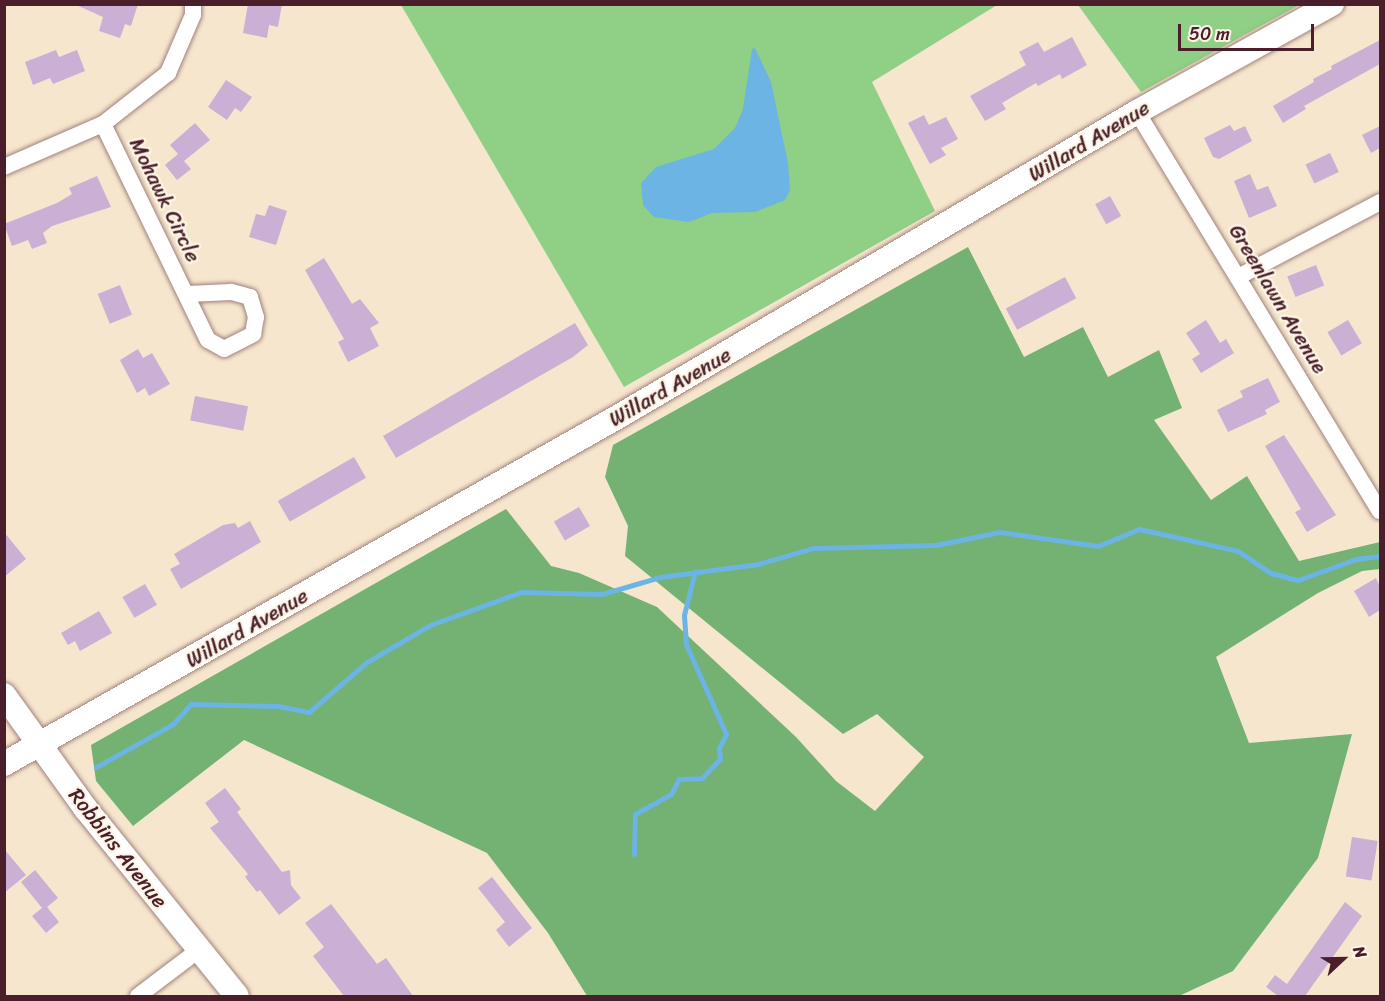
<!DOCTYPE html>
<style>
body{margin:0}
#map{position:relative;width:1385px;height:1001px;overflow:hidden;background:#f7e6ce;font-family:Sriracha,sans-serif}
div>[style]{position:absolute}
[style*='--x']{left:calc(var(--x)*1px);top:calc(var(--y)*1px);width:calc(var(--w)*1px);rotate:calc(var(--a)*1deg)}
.green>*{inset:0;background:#8fcf86}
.forest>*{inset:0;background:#73b273}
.water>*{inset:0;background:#6bb4e3}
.stream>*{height:5px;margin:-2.5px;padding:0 2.5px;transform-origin:2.5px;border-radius:2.5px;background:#6bb4e3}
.building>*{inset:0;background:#cbafd4;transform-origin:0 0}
.roads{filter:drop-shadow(0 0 2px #a0827c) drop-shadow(0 0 2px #a0827c)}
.minor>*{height:16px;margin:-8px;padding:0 8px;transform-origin:8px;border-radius:8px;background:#fff}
.secondary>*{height:24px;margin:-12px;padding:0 12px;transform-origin:12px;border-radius:12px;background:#fff}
span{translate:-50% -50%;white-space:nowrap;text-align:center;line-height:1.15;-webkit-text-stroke:4.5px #fcf5e5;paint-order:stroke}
.street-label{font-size:21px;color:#4a1f2b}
.frame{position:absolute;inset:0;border:6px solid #4a1f2b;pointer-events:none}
.north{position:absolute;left:1313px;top:929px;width:60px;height:60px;-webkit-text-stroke:4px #fcf5e5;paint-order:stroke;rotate:68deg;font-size:16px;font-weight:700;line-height:24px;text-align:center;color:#4a1f2b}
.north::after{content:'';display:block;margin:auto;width:21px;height:27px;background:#4a1f2b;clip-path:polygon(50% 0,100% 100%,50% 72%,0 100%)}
.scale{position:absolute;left:1178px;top:24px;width:136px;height:27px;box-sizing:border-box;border:3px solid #4a1f2b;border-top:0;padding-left:8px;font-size:18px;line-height:21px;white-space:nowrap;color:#4a1f2b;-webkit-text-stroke:4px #fcf5e5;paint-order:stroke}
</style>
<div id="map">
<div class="green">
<div style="clip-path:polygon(401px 5px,997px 5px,872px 82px,935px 211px,624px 387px)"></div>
<div style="clip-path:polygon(1078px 5px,1299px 5px,1141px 92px)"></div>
</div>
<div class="forest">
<div style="clip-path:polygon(968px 247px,1024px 357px,1083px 327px,1108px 377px,1159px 350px,1182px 408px,1154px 420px,1211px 500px,1247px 476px,1299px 561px,1380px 542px,1380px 569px,1362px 571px,1318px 593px,1216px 657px,1249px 743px,1352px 734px,1318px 858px,1233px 971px,1179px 996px,587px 996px,548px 933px,487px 853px,244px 740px,133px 826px,96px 781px,91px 745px,506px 509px,551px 566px,579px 573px,657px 607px,796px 737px,836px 781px,875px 811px,924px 757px,877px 714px,843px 734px,625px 556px,628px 526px,605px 477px,613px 445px)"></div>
</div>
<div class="water">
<div style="clip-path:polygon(755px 48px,771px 82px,788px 163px,790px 190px,785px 200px,755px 212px,712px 213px,689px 222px,654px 217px,643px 205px,641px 183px,656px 167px,714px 149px,735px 128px,743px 109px,752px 49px)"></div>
</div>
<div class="stream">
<div style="--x:96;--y:767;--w:88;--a:-29.2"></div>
<div style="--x:173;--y:724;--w:27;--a:-48"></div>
<div style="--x:191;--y:704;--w:87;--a:1.3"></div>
<div style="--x:278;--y:706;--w:32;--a:11"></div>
<div style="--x:309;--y:712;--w:77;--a:-40.8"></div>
<div style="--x:367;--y:662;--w:73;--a:-30.4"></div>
<div style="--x:430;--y:625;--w:97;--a:-19.9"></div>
<div style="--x:521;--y:592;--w:81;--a:1.4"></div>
<div style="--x:602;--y:594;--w:60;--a:-16.3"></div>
<div style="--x:660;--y:577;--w:99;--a:-7.6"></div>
<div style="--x:758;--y:564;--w:57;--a:-16.2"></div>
<div style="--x:813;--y:548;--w:123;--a:-1.4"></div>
<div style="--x:936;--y:545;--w:65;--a:-11.5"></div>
<div style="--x:1000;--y:532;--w:99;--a:8.1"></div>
<div style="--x:1098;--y:546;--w:44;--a:-22.5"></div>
<div style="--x:1139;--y:529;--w:101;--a:12.5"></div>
<div style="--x:1238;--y:551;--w:40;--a:34"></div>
<div style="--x:1271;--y:573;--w:28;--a:15"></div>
<div style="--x:1298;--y:580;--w:62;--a:-19.9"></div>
<div style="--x:1356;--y:559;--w:24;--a:-7"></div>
<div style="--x:634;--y:854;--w:40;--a:-88.6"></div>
<div style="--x:635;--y:814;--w:41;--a:-29.1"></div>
<div style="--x:671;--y:794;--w:17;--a:-62"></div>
<div style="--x:679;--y:779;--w:23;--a:-2"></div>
<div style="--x:702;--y:778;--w:26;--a:-47"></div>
<div style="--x:720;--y:759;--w:11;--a:-95"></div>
<div style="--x:719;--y:748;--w:16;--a:-63"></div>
<div style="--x:726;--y:734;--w:98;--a:-114"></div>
<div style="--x:686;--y:644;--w:29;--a:-94"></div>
<div style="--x:684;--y:615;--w:45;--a:-76"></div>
</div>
<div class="building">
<div style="clip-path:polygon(74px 4px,138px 4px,131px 26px,125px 24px,120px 38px,99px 31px,103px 17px)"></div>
<div style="clip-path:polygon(248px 4px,282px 4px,278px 27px,269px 25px,267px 38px,243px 33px)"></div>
<div style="clip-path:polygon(1072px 37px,1087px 65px,1062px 79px,1060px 74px,1038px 86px,1036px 83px,1002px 103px,1006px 109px,985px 121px,970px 96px,1026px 65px,1019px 52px,1038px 42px,1044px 52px)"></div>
<div style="clip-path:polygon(1380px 40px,1380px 64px,1304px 106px,1306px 109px,1283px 123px,1273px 106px,1314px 82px,1313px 79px,1332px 69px,1331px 66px)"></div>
<div style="clip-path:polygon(56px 50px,59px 57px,77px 50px,85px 71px,53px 84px,50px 78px,33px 85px,25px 62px)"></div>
<div style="clip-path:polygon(226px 80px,252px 97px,241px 112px,235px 108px,227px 120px,208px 107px)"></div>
<div style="clip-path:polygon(924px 115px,929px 125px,946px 117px,958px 139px,941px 148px,946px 155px,930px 164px,908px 123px)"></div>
<div style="clip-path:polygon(195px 123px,210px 140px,184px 161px,191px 169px,177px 180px,165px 165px,178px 154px,170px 145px)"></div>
<div style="clip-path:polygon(1230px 125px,1234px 131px,1245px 126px,1252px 141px,1219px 159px,1213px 157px,1204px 138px)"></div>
<div style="clip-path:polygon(1380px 126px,1380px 148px,1371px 153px,1362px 135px)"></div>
<div style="left:1330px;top:153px;width:21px;height:27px;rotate:65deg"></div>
<div style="clip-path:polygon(1250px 174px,1257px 190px,1268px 186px,1277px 206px,1249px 218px,1234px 181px)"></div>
<div style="clip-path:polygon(97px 176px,111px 207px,52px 226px,43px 233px,47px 243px,32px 249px,28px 240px,12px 246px,4px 224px,57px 203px,72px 194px,69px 188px)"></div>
<div style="left:1110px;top:196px;width:23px;height:17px;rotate:61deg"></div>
<div style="clip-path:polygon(269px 205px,287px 211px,276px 245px,249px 237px,256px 214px,265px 216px)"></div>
<div style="clip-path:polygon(324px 258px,352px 304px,360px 299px,379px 323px,370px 328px,379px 346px,348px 362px,338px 342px,344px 339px,305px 270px)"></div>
<div style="left:1316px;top:265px;width:22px;height:31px;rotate:68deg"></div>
<div style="left:1065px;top:277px;width:24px;height:67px;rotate:62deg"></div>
<div style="left:120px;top:285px;width:32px;height:24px;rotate:68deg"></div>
<div style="clip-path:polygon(1206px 320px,1220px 343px,1226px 339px,1234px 353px,1201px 373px,1192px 359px,1200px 354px,1186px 333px)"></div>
<div style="left:1348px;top:320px;width:27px;height:24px;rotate:59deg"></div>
<div style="clip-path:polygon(575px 323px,588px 345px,573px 357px,396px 458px,383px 436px)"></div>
<div style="clip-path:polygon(138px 349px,143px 358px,152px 353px,170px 384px,149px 396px,145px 388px,137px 393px,120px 360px)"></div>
<div style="clip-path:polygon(1268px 378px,1280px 402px,1265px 410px,1267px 414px,1228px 432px,1217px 410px,1243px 397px,1240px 391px)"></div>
<div style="left:195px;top:396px;width:54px;height:25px;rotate:11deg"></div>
<div style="clip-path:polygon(1284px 435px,1336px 515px,1307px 532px,1295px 512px,1301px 509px,1265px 446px)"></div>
<div style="left:354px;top:457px;width:24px;height:88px;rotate:60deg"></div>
<div style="left:579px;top:507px;width:22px;height:29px;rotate:60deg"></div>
<div style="clip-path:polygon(250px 521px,261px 542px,181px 589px,170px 569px,180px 564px,174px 554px,223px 525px,235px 523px,238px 528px)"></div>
<div style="clip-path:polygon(4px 532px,26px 559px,4px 577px)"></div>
<div style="clip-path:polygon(1376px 578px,1380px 587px,1380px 610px,1369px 617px,1354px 591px)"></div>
<div style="left:145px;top:584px;width:24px;height:26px;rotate:60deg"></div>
<div style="clip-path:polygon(99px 611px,112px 633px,80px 651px,75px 641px,68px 645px,61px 633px)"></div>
<div style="clip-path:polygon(225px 788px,241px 809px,237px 812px,282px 872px,290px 870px,291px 885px,301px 898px,279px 915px,260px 890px,257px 892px,245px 877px,248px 874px,210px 828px,219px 822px,205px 803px)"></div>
<div style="left:1352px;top:837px;width:26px;height:40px;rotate:9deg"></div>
<div style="clip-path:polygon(4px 849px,26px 875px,4px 893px)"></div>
<div style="clip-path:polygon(35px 870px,58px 898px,47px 907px,59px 922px,46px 933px,32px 916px,42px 908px,21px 882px)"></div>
<div style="clip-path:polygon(492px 877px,532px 928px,509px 947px,496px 930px,505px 922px,478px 888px)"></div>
<div style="clip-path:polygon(1345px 902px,1362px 916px,1305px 996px,1278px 996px,1266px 987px,1275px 975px,1287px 984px)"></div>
<div style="clip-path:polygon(331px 904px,377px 964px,386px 958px,413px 996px,344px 996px,313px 956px,324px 947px,305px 923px)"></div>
</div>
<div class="roads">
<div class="minor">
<div style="--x:1137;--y:112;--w:467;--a:58.7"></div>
<div style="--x:103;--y:124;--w:240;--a:64.1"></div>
<div style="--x:208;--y:340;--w:18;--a:29"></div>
<div style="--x:224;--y:349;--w:33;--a:-27"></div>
<div style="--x:253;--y:334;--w:17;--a:-80"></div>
<div style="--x:256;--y:317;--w:21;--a:-107"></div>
<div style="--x:250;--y:297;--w:20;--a:-165"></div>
<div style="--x:231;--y:292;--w:43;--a:177.3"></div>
<div style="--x:4;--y:167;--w:108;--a:-23.5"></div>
<div style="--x:103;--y:124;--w:83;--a:-38.1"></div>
<div style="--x:168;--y:73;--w:63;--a:-66.7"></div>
<div style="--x:193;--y:15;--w:11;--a:-90"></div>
<div style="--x:1238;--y:277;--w:161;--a:-27.8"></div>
<div style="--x:138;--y:996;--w:78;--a:-37.2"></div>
</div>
<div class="secondary">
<div style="--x:4;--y:695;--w:140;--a:54.3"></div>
<div style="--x:86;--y:809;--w:240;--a:51.1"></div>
<div style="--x:4;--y:764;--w:709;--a:-29.49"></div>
<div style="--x:621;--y:415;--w:598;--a:-30.42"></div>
<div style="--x:1137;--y:112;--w:223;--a:-29"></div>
</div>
</div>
<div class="street-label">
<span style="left:1089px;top:141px;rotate:-31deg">Willard Avenue</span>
<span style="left:165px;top:200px;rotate:64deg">Mohawk Circle</span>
<span style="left:1278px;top:299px;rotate:59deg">Greenlawn Avenue</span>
<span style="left:670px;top:387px;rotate:-30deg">Willard Avenue</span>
<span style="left:247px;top:628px;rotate:-30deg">Willard Avenue</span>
<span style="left:118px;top:848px;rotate:52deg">Robbins Avenue</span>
</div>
<div class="frame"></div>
<div class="north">N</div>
<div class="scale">50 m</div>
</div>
